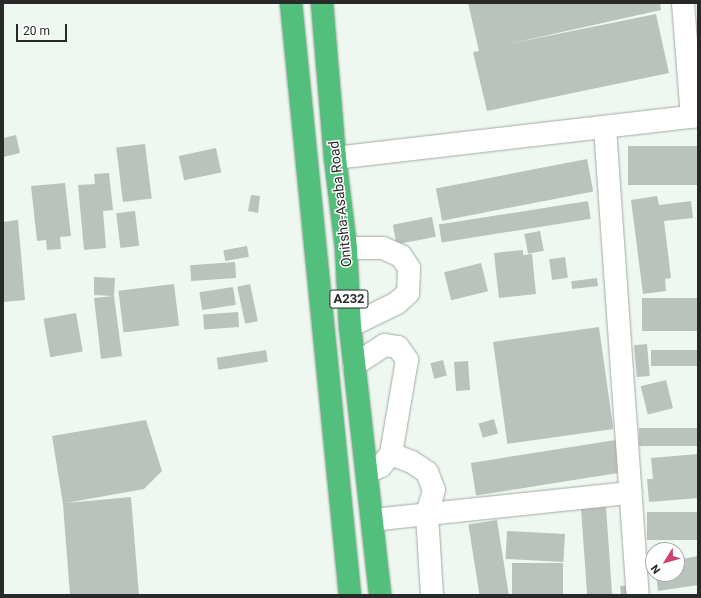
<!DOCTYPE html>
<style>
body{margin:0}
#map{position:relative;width:701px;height:598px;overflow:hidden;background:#eef8f0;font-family:Roboto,sans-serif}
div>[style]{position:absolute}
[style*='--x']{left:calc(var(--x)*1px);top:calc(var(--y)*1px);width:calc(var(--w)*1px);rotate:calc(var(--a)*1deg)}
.building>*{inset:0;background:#b9c2bb;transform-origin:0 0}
.roads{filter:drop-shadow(0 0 1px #a1aaa3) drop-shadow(0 0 1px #a1aaa3)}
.minor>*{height:22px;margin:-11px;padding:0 11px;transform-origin:11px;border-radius:11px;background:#fff}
.highway>*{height:22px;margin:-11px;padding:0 11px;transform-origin:11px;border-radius:11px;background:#53bf7c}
span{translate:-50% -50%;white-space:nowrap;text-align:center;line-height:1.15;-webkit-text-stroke:3px #fff;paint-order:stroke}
.shield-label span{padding:1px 3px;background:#fff;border:1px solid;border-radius:3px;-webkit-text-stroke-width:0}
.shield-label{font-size:13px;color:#272a28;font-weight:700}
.street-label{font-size:14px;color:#272a28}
.frame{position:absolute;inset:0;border:4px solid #272a28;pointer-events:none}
.north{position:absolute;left:645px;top:542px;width:40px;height:40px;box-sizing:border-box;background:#fff;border:1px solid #a9aaa9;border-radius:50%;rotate:233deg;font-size:11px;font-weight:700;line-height:16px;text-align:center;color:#272a28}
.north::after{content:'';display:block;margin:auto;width:14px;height:18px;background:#cd4071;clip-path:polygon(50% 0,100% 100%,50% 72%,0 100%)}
.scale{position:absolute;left:16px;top:24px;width:51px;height:18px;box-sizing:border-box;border:2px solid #272a28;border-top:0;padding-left:5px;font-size:12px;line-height:14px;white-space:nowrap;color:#272a28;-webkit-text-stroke:3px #fff;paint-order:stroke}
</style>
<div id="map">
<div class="building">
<div style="clip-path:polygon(468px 3px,660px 3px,661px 10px,508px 44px,656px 14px,669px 73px,487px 111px,473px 52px,479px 51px)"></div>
<div style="clip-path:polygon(16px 135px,20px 153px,3px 157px,3px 138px)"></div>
<div style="left:145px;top:144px;width:55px;height:29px;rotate:83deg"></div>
<div style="left:698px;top:146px;width:39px;height:70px;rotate:90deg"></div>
<div style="left:216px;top:148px;width:25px;height:38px;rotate:78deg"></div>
<div style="left:587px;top:159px;width:33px;height:154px;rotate:79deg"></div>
<div style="clip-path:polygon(109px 173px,113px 210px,103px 211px,106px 248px,84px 250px,78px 185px,95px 184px,94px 174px)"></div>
<div style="clip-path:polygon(65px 183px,71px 236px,60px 237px,61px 249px,47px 250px,46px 240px,37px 241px,31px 186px)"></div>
<div style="clip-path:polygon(251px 195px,260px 196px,258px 213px,248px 211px)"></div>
<div style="clip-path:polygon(657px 196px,659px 205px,691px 201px,693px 218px,664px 221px,671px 278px,665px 279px,666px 291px,643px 294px,631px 200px)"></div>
<div style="left:588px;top:201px;width:18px;height:151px;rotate:81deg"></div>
<div style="left:135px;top:211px;width:35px;height:19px;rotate:83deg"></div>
<div style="left:432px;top:217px;width:20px;height:40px;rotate:79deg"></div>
<div style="clip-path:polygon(18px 220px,25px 300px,3px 302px,3px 222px)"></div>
<div style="left:540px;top:231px;width:20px;height:16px;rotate:79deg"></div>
<div style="left:247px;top:246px;width:11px;height:24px;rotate:80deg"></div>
<div style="clip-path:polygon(523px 250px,523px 255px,532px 254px,536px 294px,499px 298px,494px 253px)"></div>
<div style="left:565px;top:257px;width:21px;height:16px;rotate:82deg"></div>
<div style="left:235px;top:262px;width:16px;height:45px;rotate:86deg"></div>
<div style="left:481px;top:263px;width:29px;height:38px;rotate:76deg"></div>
<div style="clip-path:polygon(94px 277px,115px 278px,114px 296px,122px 356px,101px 359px,94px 298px,113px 296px,94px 295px)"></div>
<div style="left:597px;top:278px;width:8px;height:26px;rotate:83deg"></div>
<div style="left:174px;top:284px;width:42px;height:56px;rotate:83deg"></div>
<div style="left:250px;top:284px;width:38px;height:13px;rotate:78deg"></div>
<div style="left:233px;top:287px;width:18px;height:34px;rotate:81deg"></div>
<div style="left:698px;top:298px;width:33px;height:56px;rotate:90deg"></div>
<div style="left:238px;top:312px;width:15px;height:35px;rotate:86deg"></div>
<div style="left:76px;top:313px;width:39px;height:33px;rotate:80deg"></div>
<div style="left:599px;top:327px;width:103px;height:107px;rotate:82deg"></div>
<div style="left:647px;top:344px;width:32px;height:13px;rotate:85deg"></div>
<div style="left:266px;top:350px;width:12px;height:50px;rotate:81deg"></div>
<div style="left:698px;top:350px;width:16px;height:47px;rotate:90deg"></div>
<div style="left:443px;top:360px;width:16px;height:13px;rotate:76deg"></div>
<div style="left:468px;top:361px;width:29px;height:14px;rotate:86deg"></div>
<div style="left:666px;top:380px;width:29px;height:26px;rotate:76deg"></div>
<div style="left:494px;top:419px;width:15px;height:16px;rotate:74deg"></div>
<div style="clip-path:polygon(146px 420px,162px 471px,144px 489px,66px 503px,131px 497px,139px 595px,70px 595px,63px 504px,52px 436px)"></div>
<div style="left:698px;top:428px;width:18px;height:59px;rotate:90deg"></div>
<div style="left:622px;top:439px;width:33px;height:153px;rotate:81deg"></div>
<div style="clip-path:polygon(698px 454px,698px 498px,649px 502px,647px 479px,653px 479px,651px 458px)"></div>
<div style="left:606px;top:507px;width:88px;height:25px;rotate:86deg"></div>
<div style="left:698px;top:512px;width:28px;height:51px;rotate:90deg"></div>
<div style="left:497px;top:520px;width:76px;height:29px;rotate:81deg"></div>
<div style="left:507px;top:531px;width:58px;height:28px;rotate:3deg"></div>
<div style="clip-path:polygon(698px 556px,698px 585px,658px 591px,656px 574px,677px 574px,677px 560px)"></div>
<div style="left:512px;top:563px;width:51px;height:32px"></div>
<div style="clip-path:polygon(632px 585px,632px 595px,621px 595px,620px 586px)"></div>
</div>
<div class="roads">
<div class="minor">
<div style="--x:683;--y:3;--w:114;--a:85.5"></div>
<div style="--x:605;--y:128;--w:468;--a:86"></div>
<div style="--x:335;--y:158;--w:365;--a:-6.6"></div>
<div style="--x:346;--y:248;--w:37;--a:0"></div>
<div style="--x:383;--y:248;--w:20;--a:24"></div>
<div style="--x:401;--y:256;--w:14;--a:56"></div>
<div style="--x:409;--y:268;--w:25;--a:92"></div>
<div style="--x:408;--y:293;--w:15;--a:138"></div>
<div style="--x:397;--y:303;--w:52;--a:153.9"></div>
<div style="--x:354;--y:365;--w:37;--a:-33"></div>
<div style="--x:385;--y:345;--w:13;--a:9"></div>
<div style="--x:398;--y:347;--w:16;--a:55"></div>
<div style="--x:407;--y:360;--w:95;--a:99.7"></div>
<div style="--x:391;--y:454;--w:16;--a:130"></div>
<div style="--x:381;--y:466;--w:15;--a:157"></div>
<div style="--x:391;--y:454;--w:22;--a:21"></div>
<div style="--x:412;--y:462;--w:18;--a:34"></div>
<div style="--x:427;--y:472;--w:19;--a:69"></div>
<div style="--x:434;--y:490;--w:26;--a:106"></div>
<div style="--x:427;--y:515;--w:80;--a:86.4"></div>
<div style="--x:372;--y:520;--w:260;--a:-6"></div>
</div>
<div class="highway">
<div style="--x:291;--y:3;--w:595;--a:84.31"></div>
<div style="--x:322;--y:3;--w:156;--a:85.2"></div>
<div style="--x:335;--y:158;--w:91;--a:83"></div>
<div style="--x:346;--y:248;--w:78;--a:87.1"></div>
<div style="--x:350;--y:326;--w:271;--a:83.6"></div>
</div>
</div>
<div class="shield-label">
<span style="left:349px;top:299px">A232</span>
</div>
<div class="street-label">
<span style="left:340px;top:204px;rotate:-96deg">Onitsha-Asaba Road</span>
</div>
<div class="frame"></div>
<div class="north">N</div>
<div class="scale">20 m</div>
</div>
